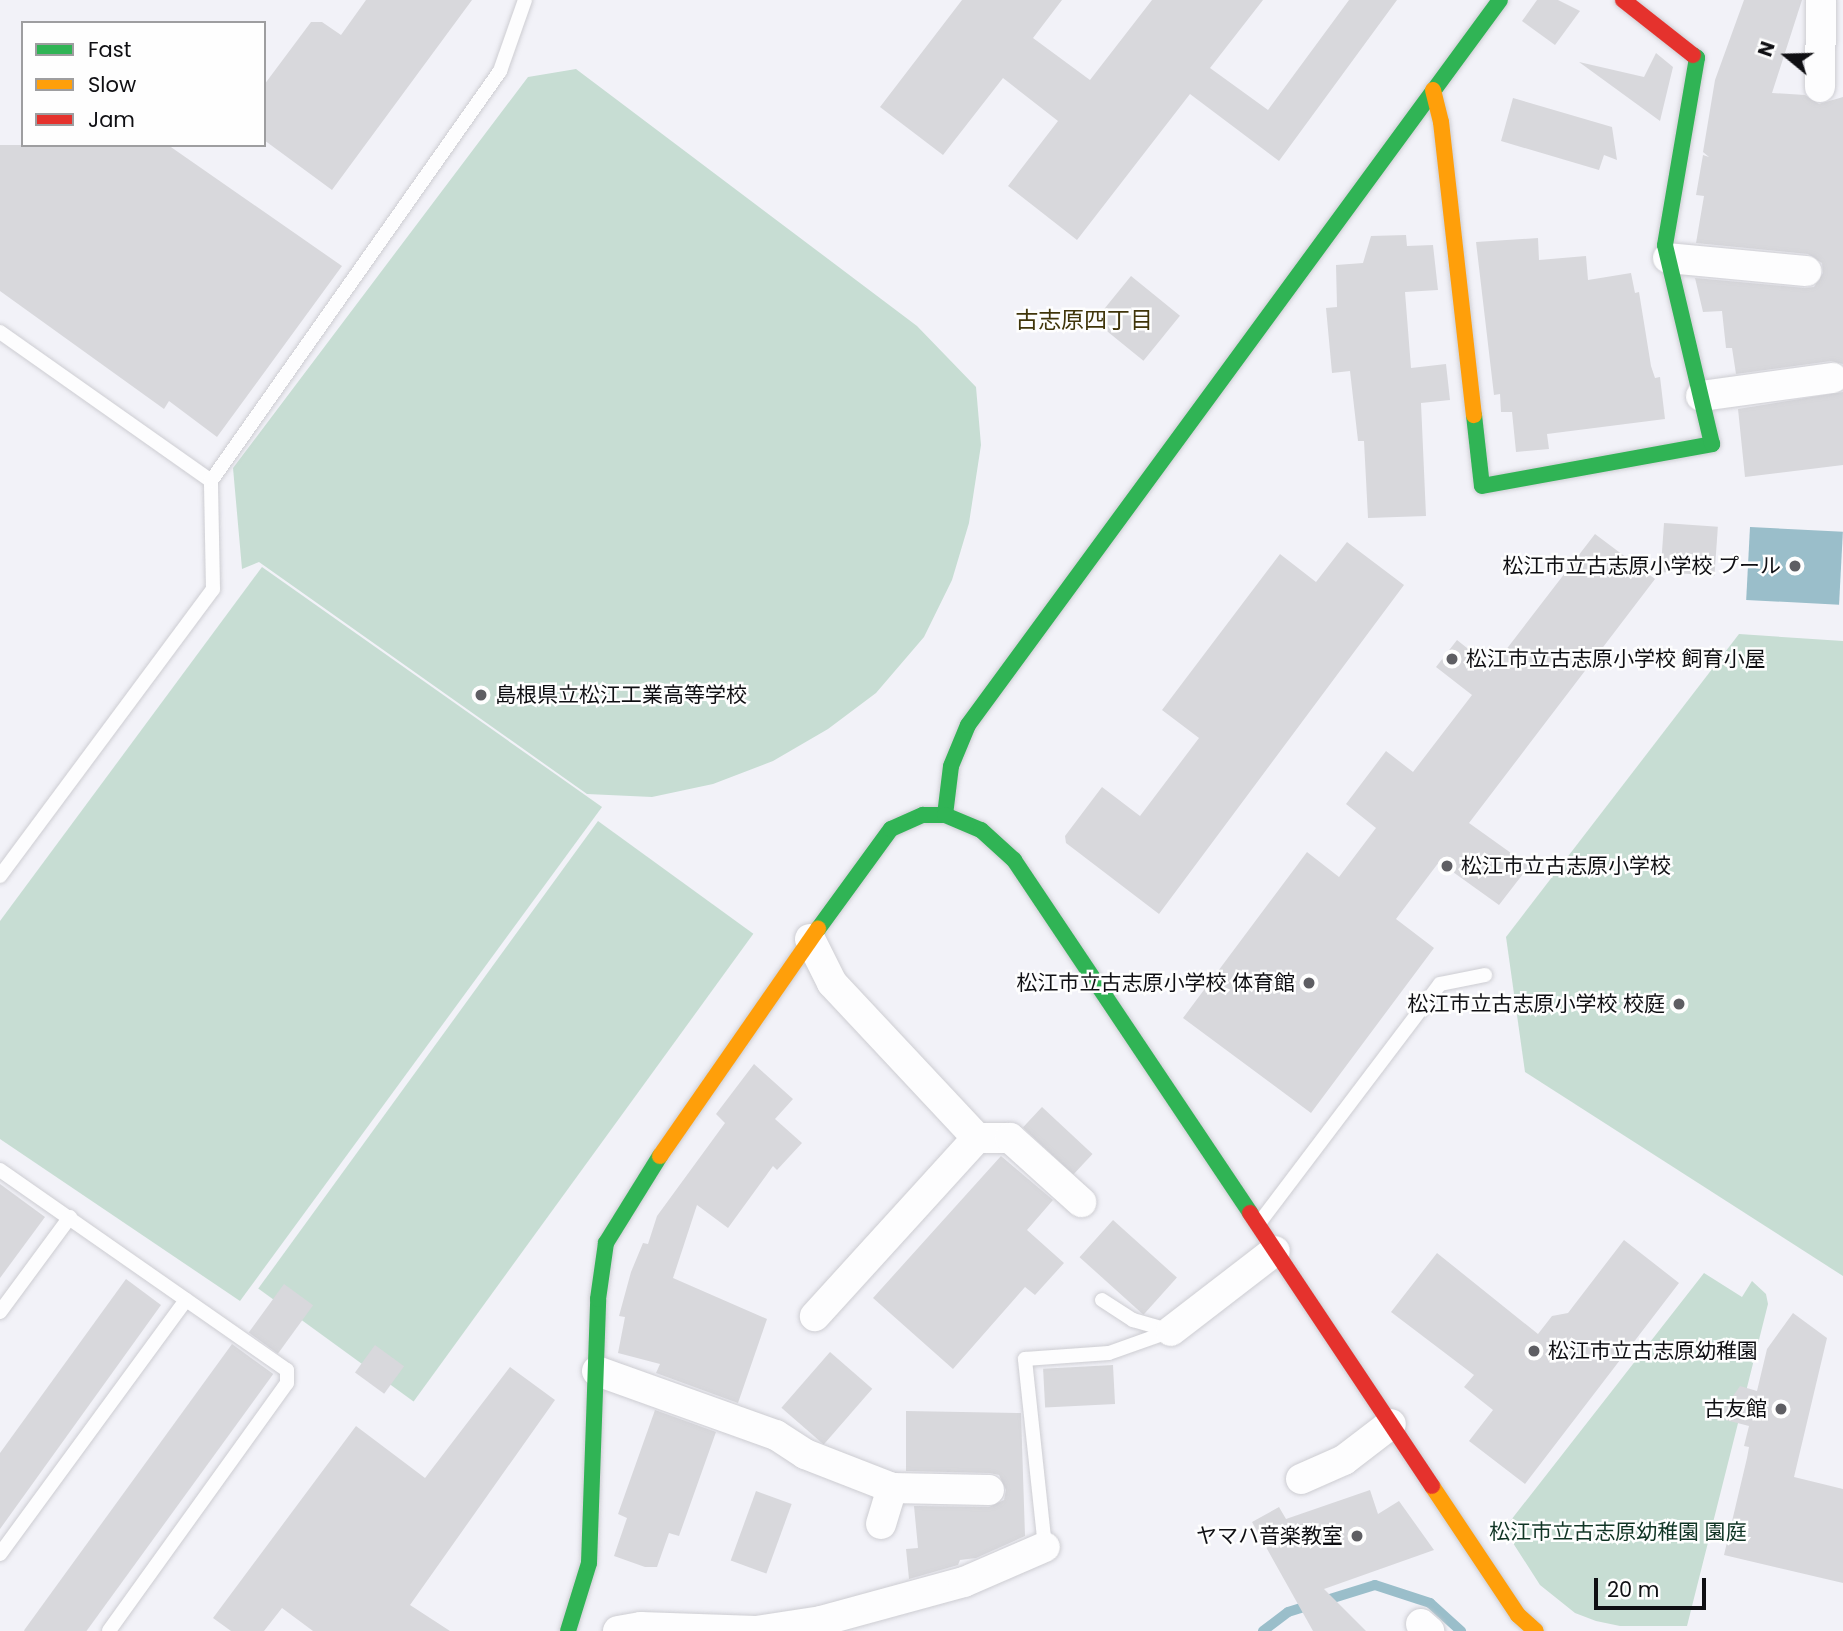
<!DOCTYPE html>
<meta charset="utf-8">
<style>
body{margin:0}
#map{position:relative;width:1843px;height:1631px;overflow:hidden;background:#f2f2f8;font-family:Poppins,"Noto Sans JP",sans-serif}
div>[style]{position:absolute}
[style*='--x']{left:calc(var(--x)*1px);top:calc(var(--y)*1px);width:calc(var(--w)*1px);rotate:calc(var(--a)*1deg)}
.green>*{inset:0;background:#c7ddd3;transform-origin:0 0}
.water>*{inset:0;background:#9abeca;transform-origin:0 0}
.stream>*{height:10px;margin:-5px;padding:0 5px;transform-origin:5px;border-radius:5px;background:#9abeca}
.building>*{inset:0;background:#d8d8dc;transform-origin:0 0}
.roads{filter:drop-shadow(0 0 2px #cdcdd2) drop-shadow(0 0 2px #cdcdd2)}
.lane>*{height:14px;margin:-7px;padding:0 7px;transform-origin:7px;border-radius:7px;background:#fdfdfe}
.street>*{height:30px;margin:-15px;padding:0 15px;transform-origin:15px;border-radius:15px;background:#fdfdfe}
.fast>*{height:16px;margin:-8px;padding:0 8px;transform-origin:8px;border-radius:8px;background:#30b455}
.slow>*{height:16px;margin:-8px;padding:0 8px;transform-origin:8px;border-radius:8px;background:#ff9f0a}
.jam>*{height:16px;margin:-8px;padding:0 8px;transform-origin:8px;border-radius:8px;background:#e5322d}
.dots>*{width:19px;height:19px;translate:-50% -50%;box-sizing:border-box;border:4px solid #fefefe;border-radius:50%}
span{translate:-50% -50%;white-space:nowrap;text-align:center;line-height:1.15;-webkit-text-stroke:5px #fefefe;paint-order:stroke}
.poi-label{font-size:21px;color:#0f0f13}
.right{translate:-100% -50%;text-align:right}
.left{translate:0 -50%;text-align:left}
.park-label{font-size:21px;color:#0f3424}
.neighbourhood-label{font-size:23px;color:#40350a}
.legend{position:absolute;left:21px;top:21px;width:245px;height:126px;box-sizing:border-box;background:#fefefe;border:2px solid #9e9ea0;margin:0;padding:9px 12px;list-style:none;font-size:21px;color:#0f0f13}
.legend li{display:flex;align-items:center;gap:14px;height:35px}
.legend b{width:35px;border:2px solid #9e9ea0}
.north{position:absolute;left:1752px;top:21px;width:70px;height:70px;-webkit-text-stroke:5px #fefefe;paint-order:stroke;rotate:289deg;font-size:19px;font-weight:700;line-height:28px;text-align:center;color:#0f0f13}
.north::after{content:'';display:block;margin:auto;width:24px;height:32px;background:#0f0f13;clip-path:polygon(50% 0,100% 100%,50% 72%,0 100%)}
.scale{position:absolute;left:1594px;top:1578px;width:112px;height:32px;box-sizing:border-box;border:4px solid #0f0f13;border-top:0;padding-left:9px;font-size:21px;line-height:24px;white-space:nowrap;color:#0f0f13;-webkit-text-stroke:5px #fefefe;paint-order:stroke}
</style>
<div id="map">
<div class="green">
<div style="clip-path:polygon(576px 69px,917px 326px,976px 387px,981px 445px,969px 523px,952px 580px,924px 637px,876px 693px,828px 729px,773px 761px,713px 784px,652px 797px,587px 794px,259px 562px,242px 569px,233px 468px,528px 77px)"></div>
<div style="clip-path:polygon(262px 567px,602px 807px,240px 1301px,0 1139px,0 921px)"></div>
<div style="clip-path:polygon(1739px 634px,1843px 641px,1843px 1276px,1525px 1072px,1506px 937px)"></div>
<div style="left:598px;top:821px;width:192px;height:578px;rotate:36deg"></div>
<div style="clip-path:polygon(1704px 1273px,1742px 1297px,1752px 1281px,1766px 1294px,1768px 1304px,1687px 1626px,1620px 1626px,1596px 1621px,1575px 1613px,1540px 1585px,1504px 1529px)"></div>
</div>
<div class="water">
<div style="left:1750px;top:527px;width:93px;height:73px;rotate:3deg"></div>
</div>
<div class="stream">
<div style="--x:1263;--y:1631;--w:31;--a:-37"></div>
<div style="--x:1288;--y:1612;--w:91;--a:-17.2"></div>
<div style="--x:1375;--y:1585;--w:58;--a:18.1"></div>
<div style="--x:1430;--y:1603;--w:42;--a:42.1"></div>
</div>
<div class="building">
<div style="clip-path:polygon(366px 0,472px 0,332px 190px,264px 140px,264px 85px,311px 22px,322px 22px,341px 35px)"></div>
<div style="clip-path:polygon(962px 0,1062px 0,1033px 38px,1090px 80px,1152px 0,1263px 0,1210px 68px,1268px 110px,1349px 0,1397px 0,1279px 161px,1190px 94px,1077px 240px,1008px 186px,1058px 121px,1003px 78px,943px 155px,880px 107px)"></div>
<div style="clip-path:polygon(1537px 0,1558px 0,1580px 11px,1555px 45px,1522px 21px)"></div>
<div style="clip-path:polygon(1744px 0,1802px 0,1772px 93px,1805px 95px,1819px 104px,1843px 97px,1843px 364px,1831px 361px,1736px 374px,1732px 348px,1726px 348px,1722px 311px,1703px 312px,1695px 278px,1805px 288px,1814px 287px,1823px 273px,1822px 263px,1808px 254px,1696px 243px,1704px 196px,1696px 195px,1703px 155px,1709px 157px,1703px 152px,1715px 80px)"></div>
<div style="clip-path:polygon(1656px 53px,1673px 67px,1660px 121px,1579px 62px,1644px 77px)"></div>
<div style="clip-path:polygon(1513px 98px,1612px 127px,1617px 160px,1604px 155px,1599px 170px,1501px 141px)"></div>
<div style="clip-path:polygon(0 145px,168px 145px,342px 266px,217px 437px,169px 401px,164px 409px,0 291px)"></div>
<div style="clip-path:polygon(1406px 235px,1407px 246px,1433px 245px,1438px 290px,1405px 292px,1411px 368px,1446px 364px,1450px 400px,1421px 403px,1426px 516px,1368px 518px,1364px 441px,1358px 441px,1350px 371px,1332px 373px,1326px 308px,1337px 307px,1336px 265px,1363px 263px,1371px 236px)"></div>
<div style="clip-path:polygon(1538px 238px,1539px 260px,1586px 256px,1588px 280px,1631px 273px,1635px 293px,1639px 292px,1651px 366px,1655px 378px,1660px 377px,1665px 419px,1547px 434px,1549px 449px,1516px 452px,1512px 412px,1501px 412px,1500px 394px,1494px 395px,1476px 242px)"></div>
<div style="left:1131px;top:276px;width:63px;height:58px;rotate:39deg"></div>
<div style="clip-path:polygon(1843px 392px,1843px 465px,1745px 477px,1738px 409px)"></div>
<div style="left:1664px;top:523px;width:54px;height:49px;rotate:4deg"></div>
<div style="clip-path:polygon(1595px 534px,1655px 579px,1469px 823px,1529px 866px,1499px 905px,1439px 862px,1396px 919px,1434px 948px,1311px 1113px,1183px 1018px,1307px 852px,1339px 877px,1376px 828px,1346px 804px,1386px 751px,1413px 772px,1472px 695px,1436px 667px,1457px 640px,1492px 668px)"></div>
<div style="clip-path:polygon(1347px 542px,1404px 585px,1159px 914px,1066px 843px,1065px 836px,1102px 787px,1140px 816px,1199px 738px,1162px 710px,1280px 554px,1316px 582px)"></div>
<div style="clip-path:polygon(754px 1064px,793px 1099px,775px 1119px,802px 1143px,777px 1170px,773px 1166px,728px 1228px,697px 1205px,673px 1278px,767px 1319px,738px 1403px,656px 1373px,660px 1364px,618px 1353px,625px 1317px,619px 1316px,631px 1272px,643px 1243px,648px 1244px,657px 1216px,725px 1123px,716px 1114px)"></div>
<div style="left:1042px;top:1107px;width:69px;height:28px;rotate:43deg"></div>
<div style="clip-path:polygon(1001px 1156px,1053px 1200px,1027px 1230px,1064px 1263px,1035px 1295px,1025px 1287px,953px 1369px,873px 1298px)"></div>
<div style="clip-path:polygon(0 1184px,45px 1217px,0 1278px)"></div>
<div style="left:1113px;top:1220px;width:86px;height:50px;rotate:42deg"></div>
<div style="clip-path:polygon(1624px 1240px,1679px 1283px,1525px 1484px,1469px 1441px,1493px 1410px,1464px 1387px,1474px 1375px,1391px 1312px,1437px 1253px,1538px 1334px,1552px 1316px,1568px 1313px)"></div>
<div style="clip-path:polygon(126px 1279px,161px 1305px,0 1529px,0 1453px)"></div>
<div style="left:284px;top:1284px;width:36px;height:60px;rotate:36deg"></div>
<div style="clip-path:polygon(1793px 1313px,1827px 1338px,1794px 1477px,1843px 1489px,1843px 1583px,1724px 1555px,1747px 1458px,1749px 1447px,1744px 1446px,1749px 1426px,1718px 1418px,1740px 1386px,1757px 1391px,1767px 1349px)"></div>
<div style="left:232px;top:1344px;width:51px;height:354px;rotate:36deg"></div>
<div style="left:375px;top:1345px;width:36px;height:34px;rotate:36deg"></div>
<div style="left:830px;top:1352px;width:56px;height:74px;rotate:41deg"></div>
<div style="left:1113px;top:1365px;width:39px;height:70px;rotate:87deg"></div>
<div style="clip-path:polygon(510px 1367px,555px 1400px,410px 1605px,450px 1631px,313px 1631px,282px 1608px,264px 1631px,231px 1631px,213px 1618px,356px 1426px,425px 1478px)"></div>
<div style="clip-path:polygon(655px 1410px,716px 1432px,679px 1536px,669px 1533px,657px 1567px,645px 1567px,614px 1556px,627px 1518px,618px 1514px)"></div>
<div style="clip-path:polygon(906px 1411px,1021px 1413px,1025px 1536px,976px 1558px,960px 1560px,958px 1565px,909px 1579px,906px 1549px,918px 1548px,914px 1506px,989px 1507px,1004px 1500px,1006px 1490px,999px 1475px,990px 1473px,906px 1471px)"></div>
<div style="clip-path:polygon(1370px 1490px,1378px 1514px,1399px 1501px,1434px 1550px,1324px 1589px,1366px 1631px,1313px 1631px,1252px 1522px,1279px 1507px,1286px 1519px)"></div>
<div style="left:756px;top:1491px;width:38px;height:74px;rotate:20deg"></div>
</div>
<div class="roads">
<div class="lane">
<div style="--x:0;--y:332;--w:258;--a:35.2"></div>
<div style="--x:0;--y:876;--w:357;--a:-53.4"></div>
<div style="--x:213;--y:589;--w:108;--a:-91.1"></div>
<div style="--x:211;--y:481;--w:502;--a:-54.82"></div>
<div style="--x:500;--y:71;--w:75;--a:-70.6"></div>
<div style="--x:0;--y:1170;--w:350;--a:34.9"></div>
<div style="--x:287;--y:1370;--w:13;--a:90"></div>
<div style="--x:287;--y:1383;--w:305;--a:125.7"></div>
<div style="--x:1260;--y:1222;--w:298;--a:-52.9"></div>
<div style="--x:1440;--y:984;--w:46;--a:-11.3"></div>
<div style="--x:1102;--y:1300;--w:37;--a:33"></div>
<div style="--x:1133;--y:1320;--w:40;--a:16"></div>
<div style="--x:0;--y:1312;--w:118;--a:-53.6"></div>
<div style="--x:1045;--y:1547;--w:189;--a:-96.1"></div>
<div style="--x:1025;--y:1359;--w:84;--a:-4.1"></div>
<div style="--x:1109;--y:1353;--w:66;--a:-19.5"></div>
<div style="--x:0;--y:1554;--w:315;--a:-53.8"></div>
</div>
<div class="street">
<div style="--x:1820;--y:87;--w:87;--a:-89.3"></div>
<div style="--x:1668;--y:258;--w:139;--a:5.4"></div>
<div style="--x:1701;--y:396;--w:133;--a:-7.8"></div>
<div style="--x:810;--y:939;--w:49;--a:63.4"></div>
<div style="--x:832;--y:983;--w:212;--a:46.9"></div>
<div style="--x:977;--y:1138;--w:241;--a:132.3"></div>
<div style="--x:977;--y:1138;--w:33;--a:0"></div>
<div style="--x:1010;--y:1138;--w:96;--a:42"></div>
<div style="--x:1171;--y:1331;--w:131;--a:-37.6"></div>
<div style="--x:597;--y:1371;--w:190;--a:19.7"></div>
<div style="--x:776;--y:1435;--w:35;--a:33"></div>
<div style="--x:805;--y:1454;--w:93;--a:21.3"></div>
<div style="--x:892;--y:1488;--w:97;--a:1.2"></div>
<div style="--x:1301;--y:1479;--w:47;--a:-23.8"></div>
<div style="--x:1344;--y:1460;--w:59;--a:-37.5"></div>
<div style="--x:881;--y:1524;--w:38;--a:-73"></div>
<div style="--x:1421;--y:1624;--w:11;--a:41"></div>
<div style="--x:618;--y:1631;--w:23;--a:-10"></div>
<div style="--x:641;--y:1627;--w:115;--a:2"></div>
<div style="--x:756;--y:1631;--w:66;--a:-8.7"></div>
<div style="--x:821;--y:1621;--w:148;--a:-15.3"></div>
<div style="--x:964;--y:1582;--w:88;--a:-23.4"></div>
</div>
<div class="fast">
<div style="--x:1474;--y:415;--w:71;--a:83.6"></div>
<div style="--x:1482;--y:486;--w:234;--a:-10.3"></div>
<div style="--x:1712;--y:444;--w:204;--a:-103.3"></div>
<div style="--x:1665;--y:245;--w:190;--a:-80.3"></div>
<div style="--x:1697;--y:58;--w:5;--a:-143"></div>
<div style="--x:945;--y:815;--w:49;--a:-83"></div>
<div style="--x:951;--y:766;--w:44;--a:-67.5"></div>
<div style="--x:968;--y:725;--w:899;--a:-53.73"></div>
<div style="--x:818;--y:929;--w:124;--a:-53.9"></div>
<div style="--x:891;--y:829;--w:35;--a:-24"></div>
<div style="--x:923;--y:815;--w:22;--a:0"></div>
<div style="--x:945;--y:815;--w:39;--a:23"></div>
<div style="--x:981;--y:830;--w:45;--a:42.3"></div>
<div style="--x:1014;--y:860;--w:425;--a:56.2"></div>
<div style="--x:568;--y:1631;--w:71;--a:-72.8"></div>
<div style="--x:589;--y:1563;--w:264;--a:-88"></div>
<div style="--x:598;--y:1299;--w:57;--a:-81.9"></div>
<div style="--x:606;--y:1243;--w:102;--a:-58.2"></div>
</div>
<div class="slow">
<div style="--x:1433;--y:90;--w:33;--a:76"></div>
<div style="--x:1441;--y:122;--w:295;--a:83.6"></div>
<div style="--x:660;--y:1156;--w:277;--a:-55.2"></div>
<div style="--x:1432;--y:1486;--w:155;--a:56.3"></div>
<div style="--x:1518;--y:1615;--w:24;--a:42"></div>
</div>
<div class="jam">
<div style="--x:1623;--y:0;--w:89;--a:38.2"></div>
<div style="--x:1250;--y:1213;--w:328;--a:56.3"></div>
</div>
</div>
<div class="dots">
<div style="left:1795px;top:566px;background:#5e5e63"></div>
<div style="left:1452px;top:659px;background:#5e5e63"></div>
<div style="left:481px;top:695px;background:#5e5e63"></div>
<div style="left:1447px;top:866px;background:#5e5e63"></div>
<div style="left:1309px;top:983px;background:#5e5e63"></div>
<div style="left:1679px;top:1004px;background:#5e5e63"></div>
<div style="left:1534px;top:1351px;background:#5e5e63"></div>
<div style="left:1781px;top:1409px;background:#5e5e63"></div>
<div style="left:1357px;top:1536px;background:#5e5e63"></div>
</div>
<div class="poi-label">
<span class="right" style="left:1781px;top:566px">松江市立古志原小学校 プール</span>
<span class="left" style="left:1466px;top:659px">松江市立古志原小学校 飼育小屋</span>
<span class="left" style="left:495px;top:695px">島根県立松江工業高等学校</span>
<span class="left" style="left:1461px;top:866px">松江市立古志原小学校</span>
<span class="right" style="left:1295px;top:983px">松江市立古志原小学校 体育館</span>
<span class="right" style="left:1665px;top:1004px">松江市立古志原小学校 校庭</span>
<span class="left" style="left:1548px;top:1351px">松江市立古志原幼稚園</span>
<span class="right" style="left:1767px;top:1409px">古友館</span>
<span class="right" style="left:1343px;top:1536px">ヤマハ音楽教室</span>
</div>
<div class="park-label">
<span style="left:1618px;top:1532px">松江市立古志原幼稚園 園庭</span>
</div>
<div class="neighbourhood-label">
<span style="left:1084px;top:320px">古志原四丁目</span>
</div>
<ul class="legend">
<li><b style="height:9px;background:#30b455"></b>Fast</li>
<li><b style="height:9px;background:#ff9f0a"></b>Slow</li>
<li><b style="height:9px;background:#e5322d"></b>Jam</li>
</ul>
<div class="north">N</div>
<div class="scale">20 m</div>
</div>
